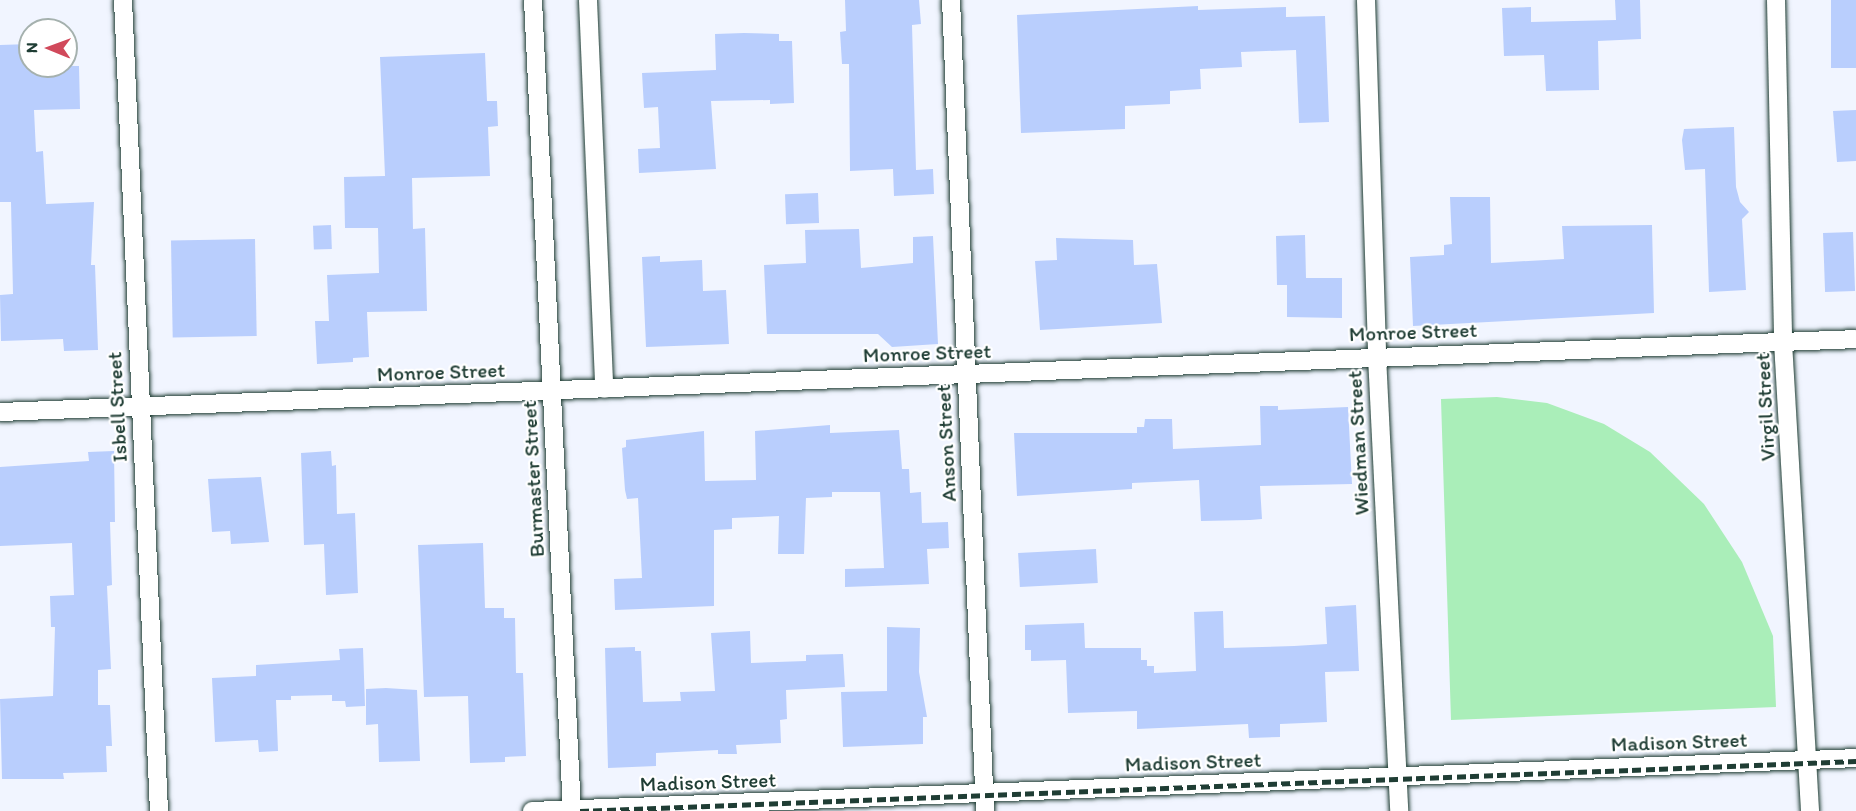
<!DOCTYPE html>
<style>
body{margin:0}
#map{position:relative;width:1856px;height:811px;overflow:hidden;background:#f1f5ff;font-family:Itim,sans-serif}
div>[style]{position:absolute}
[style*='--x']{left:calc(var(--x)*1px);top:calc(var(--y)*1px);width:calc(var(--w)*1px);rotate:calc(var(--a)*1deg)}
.green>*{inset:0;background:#aaeeb9}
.building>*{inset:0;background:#b9cefd;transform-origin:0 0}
.roads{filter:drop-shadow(0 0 2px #1f3d34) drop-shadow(0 0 2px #1f3d34)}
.street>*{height:18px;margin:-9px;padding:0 9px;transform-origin:9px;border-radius:9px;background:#fff}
.rail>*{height:4.5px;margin-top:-2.25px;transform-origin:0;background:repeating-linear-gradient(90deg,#1f3d34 0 9px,transparent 0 13.5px)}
span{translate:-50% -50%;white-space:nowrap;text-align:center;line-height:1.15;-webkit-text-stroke:4.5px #fff;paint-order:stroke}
.street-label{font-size:21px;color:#1f3d34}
.north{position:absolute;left:18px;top:18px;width:60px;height:60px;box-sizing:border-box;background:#fff;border:2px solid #a5b1ae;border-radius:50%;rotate:271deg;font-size:16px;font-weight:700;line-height:24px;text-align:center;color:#1f3d34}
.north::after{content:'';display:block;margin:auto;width:21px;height:27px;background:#d1495b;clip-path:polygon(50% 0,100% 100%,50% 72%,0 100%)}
</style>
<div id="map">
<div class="green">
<div style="clip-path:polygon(1497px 397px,1547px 403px,1604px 424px,1650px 452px,1704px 504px,1742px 562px,1773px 636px,1776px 707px,1451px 720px,1441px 399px)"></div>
</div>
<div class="building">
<div style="clip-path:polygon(845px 0,919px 0,921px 24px,912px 25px,916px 170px,933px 169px,934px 194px,894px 196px,893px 169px,850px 171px,849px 64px,842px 64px,840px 32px,846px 31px)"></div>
<div style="clip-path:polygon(1615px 0,1640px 0,1641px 39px,1598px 41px,1599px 90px,1546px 91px,1544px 55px,1504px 56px,1502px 8px,1531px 7px,1531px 22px,1616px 20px)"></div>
<div style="left:1831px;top:0;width:25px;height:68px"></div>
<div style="clip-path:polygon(1198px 6px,1198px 10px,1286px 7px,1286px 17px,1325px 16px,1329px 122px,1299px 123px,1296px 50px,1241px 52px,1242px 67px,1200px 69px,1201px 89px,1170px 91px,1170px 104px,1125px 106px,1125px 129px,1021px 133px,1017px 15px)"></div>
<div style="clip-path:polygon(744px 33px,779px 34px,779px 41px,792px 41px,794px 103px,770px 104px,770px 100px,711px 101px,716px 169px,639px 173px,638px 149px,660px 148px,658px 107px,644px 108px,642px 73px,716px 70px,715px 34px)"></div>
<div style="clip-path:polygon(30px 44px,30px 66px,79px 66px,80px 109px,34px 110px,36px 152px,43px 151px,46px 204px,94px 202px,91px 265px,95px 265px,98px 350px,64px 351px,63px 339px,1px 341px,0 295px,13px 294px,11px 202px,0 202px,0 45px)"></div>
<div style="clip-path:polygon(485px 53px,487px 101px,497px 101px,498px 126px,488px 127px,490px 176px,412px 178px,413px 229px,425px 228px,427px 311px,367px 312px,369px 357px,353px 358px,353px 362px,317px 364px,315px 321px,329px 321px,327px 275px,379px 273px,378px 228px,345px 228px,344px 177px,385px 176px,380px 57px)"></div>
<div style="clip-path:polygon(1856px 110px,1856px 161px,1837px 162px,1833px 111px)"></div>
<div style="clip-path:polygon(1734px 127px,1736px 187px,1740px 202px,1749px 212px,1742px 219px,1746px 290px,1709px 292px,1705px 169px,1685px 170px,1682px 140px,1684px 129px)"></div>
<div style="left:818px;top:193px;width:30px;height:33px;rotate:88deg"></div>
<div style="clip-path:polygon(1450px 197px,1490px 197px,1491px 263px,1564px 259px,1562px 226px,1652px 225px,1654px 313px,1413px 326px,1410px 257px,1444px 255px,1444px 245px,1452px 244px)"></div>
<div style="left:331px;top:225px;width:24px;height:18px;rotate:88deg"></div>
<div style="clip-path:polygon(859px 229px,861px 268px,913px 263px,913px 237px,933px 236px,938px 344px,892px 347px,878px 334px,767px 334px,764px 265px,806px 263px,805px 230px)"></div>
<div style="left:1853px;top:232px;width:59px;height:30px;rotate:88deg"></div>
<div style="clip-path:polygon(1305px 235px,1306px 278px,1342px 278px,1342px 318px,1287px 317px,1287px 285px,1277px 285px,1276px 236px)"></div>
<div style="clip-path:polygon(1056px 238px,1133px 240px,1134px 265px,1157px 264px,1162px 323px,1040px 330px,1035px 261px,1057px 260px)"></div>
<div style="left:255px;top:239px;width:97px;height:84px;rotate:89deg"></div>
<div style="clip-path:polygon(660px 256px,660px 262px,702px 260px,703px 291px,726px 290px,729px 344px,646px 347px,642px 257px)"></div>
<div style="clip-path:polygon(1260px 406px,1278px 406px,1278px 410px,1348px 407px,1352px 484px,1260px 486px,1262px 519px,1250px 520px,1201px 521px,1199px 480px,1132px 483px,1132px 489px,1017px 496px,1014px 433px,1137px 433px,1137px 427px,1144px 427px,1145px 419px,1172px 419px,1173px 449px,1261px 445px)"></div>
<div style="clip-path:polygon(830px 425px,830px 433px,899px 430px,902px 469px,909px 469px,910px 493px,921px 492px,922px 523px,948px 522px,949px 548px,927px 549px,929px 584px,845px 587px,845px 569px,884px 568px,880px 492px,832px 492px,832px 497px,806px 498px,804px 554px,778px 554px,779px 516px,732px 518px,732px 529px,714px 530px,714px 606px,615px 610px,614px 579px,642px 578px,638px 498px,627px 499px,625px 490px,622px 448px,626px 447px,626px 440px,704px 431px,705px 481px,756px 480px,755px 431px)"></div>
<div style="clip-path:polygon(114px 451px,115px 522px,110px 522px,112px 585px,107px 586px,111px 669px,98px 670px,98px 705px,110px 705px,112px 746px,106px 746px,107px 772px,63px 773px,64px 779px,2px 779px,0 699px,53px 696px,55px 627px,51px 627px,50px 596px,74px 595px,72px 543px,0 546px,0 467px,89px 461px,88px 452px)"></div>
<div style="clip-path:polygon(331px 451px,332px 466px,336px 465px,337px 514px,355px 513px,358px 593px,326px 595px,324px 544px,304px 545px,301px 453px)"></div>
<div style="clip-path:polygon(261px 477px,269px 542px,231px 544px,230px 531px,212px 532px,208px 479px)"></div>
<div style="clip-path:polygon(483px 543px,485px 608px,504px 608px,504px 618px,515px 618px,516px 673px,523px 673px,526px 756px,505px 757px,505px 762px,470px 763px,468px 696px,424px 697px,418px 545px)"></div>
<div style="left:1096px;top:549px;width:34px;height:78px;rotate:87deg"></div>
<div style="clip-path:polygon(1356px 605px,1359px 671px,1325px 672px,1327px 722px,1280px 724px,1280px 737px,1249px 738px,1248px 724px,1137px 729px,1137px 711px,1068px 713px,1066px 660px,1031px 661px,1031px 650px,1025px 650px,1025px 625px,1084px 623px,1085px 648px,1141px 648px,1141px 660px,1147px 660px,1147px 666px,1154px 666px,1154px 673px,1196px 671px,1194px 612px,1223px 611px,1224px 648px,1294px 646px,1327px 644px,1325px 607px)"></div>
<div style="clip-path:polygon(887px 627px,920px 628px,919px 672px,927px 717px,923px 717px,923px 744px,843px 747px,841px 692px,887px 691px)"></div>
<div style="clip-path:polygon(750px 631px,751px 663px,806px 661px,806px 655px,843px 654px,845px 687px,786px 690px,787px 719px,780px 720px,781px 743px,736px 745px,737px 754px,718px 754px,718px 750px,656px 753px,656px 766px,608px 768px,605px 648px,635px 647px,635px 651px,641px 651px,643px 702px,681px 701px,680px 692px,715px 691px,711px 633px)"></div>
<div style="clip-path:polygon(363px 648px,365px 706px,346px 707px,345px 701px,332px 701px,332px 695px,291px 696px,291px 700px,276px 700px,278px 751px,259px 752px,258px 740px,215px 742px,212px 678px,256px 676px,256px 665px,340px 660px,339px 649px)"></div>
<div style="clip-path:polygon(386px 688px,417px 690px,420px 761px,379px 762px,378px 724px,366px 725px,366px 689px)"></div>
</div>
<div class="roads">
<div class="street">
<div style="--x:123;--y:0;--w:812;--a:87.46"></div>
<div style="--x:533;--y:0;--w:812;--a:87.25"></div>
<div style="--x:588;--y:0;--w:389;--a:87.6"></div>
<div style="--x:951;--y:0;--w:812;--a:87.6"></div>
<div style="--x:1366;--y:0;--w:356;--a:88.2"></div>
<div style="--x:1377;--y:356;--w:456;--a:87.2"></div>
<div style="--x:1776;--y:0;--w:342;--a:88.8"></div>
<div style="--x:1783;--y:342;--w:470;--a:86.7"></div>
<div style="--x:0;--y:412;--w:1857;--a:-2.25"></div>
<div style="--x:532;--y:811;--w:1325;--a:-2.29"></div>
</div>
</div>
<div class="rail">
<div style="--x:580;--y:811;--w:1277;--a:-2.24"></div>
</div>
<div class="street-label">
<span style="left:1413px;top:332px;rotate:-2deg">Monroe Street</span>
<span style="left:927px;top:353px;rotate:-2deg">Monroe Street</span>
<span style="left:441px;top:372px;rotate:-2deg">Monroe Street</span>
<span style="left:117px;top:407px;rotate:-93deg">Isbell Street</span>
<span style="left:1765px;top:407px;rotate:-93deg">Virgil Street</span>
<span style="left:946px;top:443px;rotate:-93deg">Anson Street</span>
<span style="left:1358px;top:443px;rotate:-93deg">Wiedman Street</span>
<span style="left:533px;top:479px;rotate:-93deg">Burmaster Street</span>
<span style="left:1679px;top:742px;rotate:-2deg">Madison Street</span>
<span style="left:1193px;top:762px;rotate:-2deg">Madison Street</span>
<span style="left:708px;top:782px;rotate:-2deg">Madison Street</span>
</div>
<div class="north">N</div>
</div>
